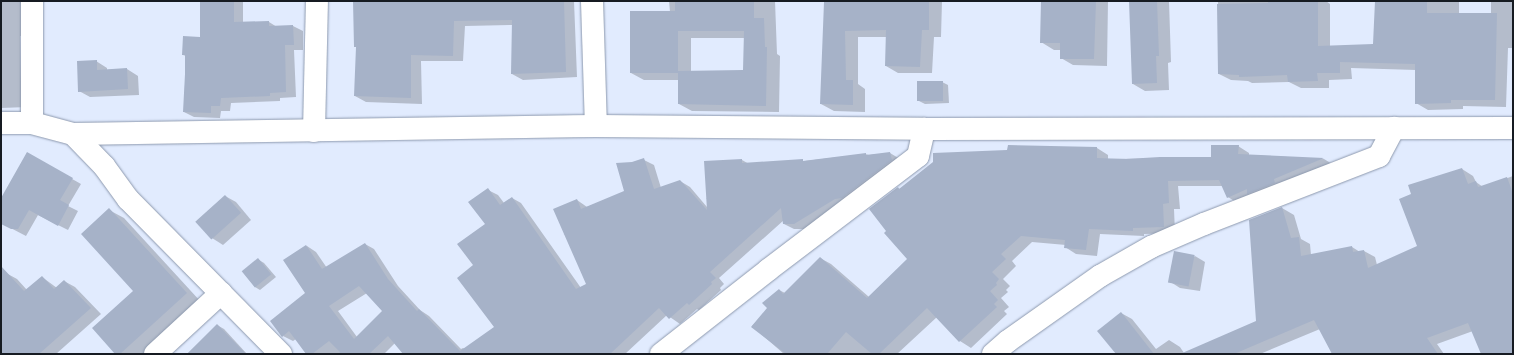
<!DOCTYPE html>
<style>
body{margin:0}
#map{position:relative;width:1514px;height:355px;overflow:hidden;background:#e1ebfe;font-family:"Space Grotesk",sans-serif}
div>[style]{position:absolute}
[style*='--x']{left:calc(var(--x)*1px);top:calc(var(--y)*1px);width:calc(var(--w)*1px);rotate:calc(var(--a)*1deg)}
.shadow>*{inset:0;background:#0003}
.building>*{inset:0;background:#a6b2c8;transform-origin:0 0}
.roads{filter:drop-shadow(0 0 1px #8d99ae) drop-shadow(0 0 1px #8d99ae)}
.minor>*{height:22px;margin:-11px;padding:0 11px;transform-origin:11px;border-radius:11px;background:#fff}
.tertiary>*{height:22px;margin:-11px;padding:0 11px;transform-origin:11px;border-radius:11px;background:#fff}
span{translate:-50% -50%;white-space:nowrap;text-align:center;line-height:1.15;-webkit-text-stroke:3px #fff;paint-order:stroke}
.frame{position:absolute;inset:0;border:2px solid #161b22;pointer-events:none}
</style>
<div id="map">
<div class="shadow">
<div style="clip-path:polygon(1px 1px,26px 1px,24px 36px,20px 36px,21px 82px,27px 85px,28px 107px,1px 108px)"></div>
<div style="clip-path:polygon(201px 1px,243px 1px,243px 23px,269px 22px,277px 27px,293px 26px,303px 31px,303px 50px,294px 50px,296px 97px,280px 98px,280px 101px,231px 103px,230px 111px,221px 111px,220px 118px,194px 117px,184px 112px,186px 56px,183px 55px,201px 38px)"></div>
<div style="clip-path:polygon(355px 1px,574px 1px,577px 77px,523px 80px,512px 74px,513px 25px,465px 26px,463px 61px,421px 61px,422px 104px,366px 102px,355px 96px,357px 48px,355px 46px)"></div>
<div style="clip-path:polygon(evenodd,669px 1px,775px 1px,777px 54px,780px 56px,779px 112px,692px 111px,679px 104px,679px 80px,644px 80px,631px 73px,670px 12px,669px 1px,691px 38px,745px 38px,744px 71px,691px 72px,691px 38px)"></div>
<div style="clip-path:polygon(825px 1px,942px 1px,941px 37px,934px 37px,932px 73px,898px 73px,886px 66px,886px 37px,858px 37px,858px 84px,865px 89px,865px 112px,834px 111px,821px 104px)"></div>
<div style="clip-path:polygon(1042px 1px,1108px 1px,1107px 66px,1073px 65px,1061px 58px,1061px 50px,1054px 50px,1041px 42px)"></div>
<div style="clip-path:polygon(1130px 1px,1169px 1px,1171px 62px,1168px 63px,1169px 90px,1145px 91px,1133px 84px)"></div>
<div style="clip-path:polygon(1218px 1px,1326px 1px,1330px 4px,1330px 47px,1374px 45px,1376px 1px,1459px 1px,1459px 14px,1491px 14px,1491px 1px,1513px 1px,1513px 48px,1508px 48px,1506px 107px,1463px 106px,1463px 109px,1428px 110px,1416px 103px,1416px 70px,1351px 68px,1352px 79px,1329px 80px,1329px 88px,1301px 88px,1289px 82px,1252px 83px,1248px 81px,1231px 80px,1219px 74px)"></div>
<div style="clip-path:polygon(96px 61px,107px 68px,107px 70px,127px 69px,138px 76px,139px 95px,90px 97px,79px 91px)"></div>
<div style="clip-path:polygon(942px 82px,948px 85px,949px 103px,925px 104px,919px 101px)"></div>
<div style="clip-path:polygon(1238px 146px,1249px 153px,1249px 155px,1324px 159px,1334px 165px,1239px 204px,1228px 197px,1223px 186px,1178px 186px,1180px 209px,1174px 209px,1175px 233px,1144px 234px,1144px 236px,1100px 234px,1097px 256px,1076px 254px,1065px 247px,1066px 245px,1032px 242px,1012px 261px,1016px 266px,1003px 279px,1010px 286px,1006px 290px,1008px 292px,1001px 298px,1009px 307px,1004px 311px,1007px 314px,971px 348px,960px 341px,937px 317px,897px 354px,784px 354px,752px 326px,769px 308px,779px 290px,785px 293px,820px 258px,831px 264px,869px 297px,908px 259px,888px 231px,898px 188px,900px 189px,1008px 151px,1036px 148px,1097px 148px,1108px 155px,1108px 159px,1212px 158px)"></div>
<div style="clip-path:polygon(evenodd,890px 153px,900px 159px,804px 229px,794px 229px,784px 224px,784px 220px,719px 278px,724px 284px,720px 288px,721px 290px,699px 310px,697px 309px,680px 324px,667px 315px,625px 354px,404px 354px,395px 343px,384px 354px,307px 354px,296px 339px,293px 341px,283px 336px,307px 293px,307px 246px,316px 252px,327px 268px,365px 244px,374px 249px,398px 286px,420px 310px,429px 316px,461px 349px,463px 348px,465px 349px,495px 327px,474px 265px,486px 224px,488px 190px,498px 195px,504px 203px,512px 198px,521px 203px,581px 288px,587px 284px,577px 200px,587px 207px,625px 192px,633px 163px,644px 160px,654px 165px,661px 188px,680px 181px,690px 187px,707px 207px,742px 160px,749px 164px,805px 161px,865px 154px,869px 155px,890px 153px,367px 293px,384px 311px,357px 337px,338px 311px,367px 293px)"></div>
<div style="clip-path:polygon(28px 154px,81px 184px,68px 206px,78px 211px,68px 230px,38px 215px,26px 236px,1px 223px,1px 201px)"></div>
<div style="clip-path:polygon(1462px 169px,1473px 176px,1476px 182px,1483px 187px,1513px 176px,1513px 354px,1482px 354px,1473px 331px,1437px 344px,1444px 354px,1333px 354px,1320px 329px,1260px 354px,1117px 354px,1121px 313px,1132px 319px,1156px 349px,1169px 340px,1180px 347px,1184px 353px,1257px 322px,1250px 220px,1282px 208px,1294px 215px,1301px 239px,1310px 244px,1311px 255px,1352px 247px,1360px 252px,1364px 251px,1375px 257px,1377px 265px,1418px 247px)"></div>
<div style="clip-path:polygon(225px 196px,236px 202px,251px 220px,223px 245px,212px 238px,197px 221px)"></div>
<div style="clip-path:polygon(109px 210px,124px 218px,201px 302px,143px 354px,116px 354px,135px 291px)"></div>
<div style="clip-path:polygon(1195px 256px,1205px 262px,1200px 291px,1180px 288px,1169px 281px)"></div>
<div style="clip-path:polygon(259px 260px,264px 263px,276px 277px,260px 290px,255px 287px,243px 272px)"></div>
<div style="clip-path:polygon(6px 273px,17px 279px,27px 290px,42px 277px,57px 288px,64px 281px,75px 287px,101px 314px,56px 354px,1px 354px,1px 277px)"></div>
<div style="clip-path:polygon(217px 325px,224px 329px,247px 354px,187px 354px)"></div>
</div>
<div class="building">
<div style="clip-path:polygon(200px 1px,234px 1px,234px 22px,269px 21px,269px 26px,293px 25px,294px 45px,285px 45px,286px 92px,270px 93px,270px 96px,221px 98px,220px 106px,211px 106px,211px 113px,183px 112px,185px 74px,185px 55px,182px 55px,183px 36px,200px 37px)"></div>
<div style="clip-path:polygon(353px 1px,564px 1px,566px 72px,511px 74px,512px 20px,454px 21px,453px 56px,411px 55px,411px 98px,354px 96px,356px 47px,354px 47px)"></div>
<div style="clip-path:polygon(675px 1px,754px 1px,754px 18px,764px 18px,765px 47px,767px 47px,766px 106px,678px 104px,678px 71px,743px 70px,744px 31px,678px 31px,678px 73px,630px 73px,630px 11px,675px 11px)"></div>
<div style="clip-path:polygon(929px 1px,929px 30px,922px 30px,920px 67px,885px 66px,886px 30px,845px 31px,846px 80px,853px 80px,853px 105px,820px 104px,824px 2px)"></div>
<div style="clip-path:polygon(1041px 1px,1096px 1px,1094px 59px,1060px 59px,1060px 43px,1040px 43px)"></div>
<div style="clip-path:polygon(1129px 1px,1157px 1px,1159px 56px,1156px 56px,1157px 83px,1132px 84px)"></div>
<div style="clip-path:polygon(1268px 1px,1318px 1px,1318px 46px,1373px 44px,1375px 1px,1427px 1px,1427px 13px,1497px 13px,1495px 100px,1451px 100px,1451px 103px,1415px 104px,1415px 64px,1340px 62px,1340px 73px,1317px 73px,1318px 81px,1288px 82px,1287px 75px,1239px 77px,1239px 75px,1218px 74px,1217px 4px,1268px 3px)"></div>
<div style="clip-path:polygon(97px 60px,97px 70px,127px 68px,128px 89px,78px 92px,77px 61px)"></div>
<div style="left:943px;top:81px;width:20px;height:26px;rotate:90deg"></div>
<div style="clip-path:polygon(1008px 145px,1097px 147px,1097px 158px,1126px 159px,1160px 157px,1211px 157px,1211px 145px,1239px 145px,1238px 154px,1324px 158px,1274px 179px,1275px 183px,1247px 194px,1247px 189px,1227px 198px,1219px 180px,1168px 181px,1169px 203px,1163px 204px,1164px 227px,1133px 228px,1133px 231px,1089px 229px,1086px 250px,1064px 248px,1065px 240px,1021px 236px,1001px 254px,1006px 259px,992px 272px,999px 279px,996px 283px,997px 285px,990px 291px,998px 300px,994px 304px,997px 307px,959px 342px,927px 308px,879px 354px,872px 354px,846px 332px,827px 354px,786px 354px,751px 327px,767px 308px,762px 303px,779px 289px,783px 294px,820px 257px,867px 298px,907px 259px,884px 233px,886px 231px,869px 209px,898px 187px,899px 189px,933px 162px,933px 153px,1007px 150px)"></div>
<div style="clip-path:polygon(27px 152px,73px 178px,60px 200px,69px 205px,58px 226px,29px 210px,18px 229px,11px 229px,1px 224px,1px 198px)"></div>
<div style="clip-path:polygon(evenodd,890px 152px,892px 160px,842px 198px,835px 199px,794px 224px,783px 224px,781px 208px,710px 272px,716px 278px,711px 282px,712px 284px,689px 305px,687px 303px,669px 319px,659px 308px,610px 354px,403px 354px,388px 336px,369px 354px,339px 354px,340px 352px,329px 341px,312px 354px,306px 354px,289px 331px,282px 337px,270px 321px,305px 293px,283px 260px,306px 245px,322px 269px,365px 243px,388px 279px,417px 311px,419px 309px,460px 351px,494px 327px,457px 278px,473px 265px,457px 244px,485px 224px,468px 202px,488px 188px,500px 205px,512px 197px,576px 289px,586px 284px,553px 209px,577px 199px,581px 209px,624px 191px,616px 163px,632px 162px,644px 158px,654px 189px,680px 180px,707px 210px,704px 161px,742px 159px,742px 163px,803px 159px,803px 161px,866px 153px,866px 155px,890px 152px,359px 286px,382px 311px,354px 339px,329px 306px,359px 286px)"></div>
<div style="clip-path:polygon(1462px 168px,1468px 184px,1476px 181px,1478px 187px,1507px 177px,1513px 194px,1513px 354px,1481px 354px,1468px 323px,1427px 338px,1438px 354px,1332px 354px,1314px 320px,1234px 354px,1180px 354px,1256px 321px,1249px 220px,1282px 207px,1291px 238px,1299px 237px,1301px 256px,1352px 246px,1353px 252px,1364px 250px,1368px 268px,1417px 246px,1399px 199px,1411px 194px,1408px 185px)"></div>
<div style="left:225px;top:195px;width:24px;height:40px;rotate:48deg"></div>
<div style="clip-path:polygon(109px 208px,187px 293px,120px 354px,115px 354px,92px 328px,133px 291px,81px 234px)"></div>
<div style="left:1174px;top:251px;width:21px;height:32px;rotate:11deg"></div>
<div style="left:258px;top:258px;width:21px;height:21px;rotate:51deg"></div>
<div style="clip-path:polygon(1px 266px,24px 291px,42px 276px,54px 289px,64px 280px,91px 308px,39px 354px,1px 354px)"></div>
<div style="clip-path:polygon(1121px 312px,1154px 354px,1116px 354px,1097px 331px)"></div>
<div style="clip-path:polygon(217px 324px,246px 354px,187px 354px)"></div>
</div>
<div class="roads">
<div class="minor">
<div style="--x:32;--y:1;--w:122;--a:90"></div>
<div style="--x:592;--y:1;--w:125;--a:88.2"></div>
<div style="--x:314;--y:131;--w:130;--a:-88.7"></div>
<div style="--x:73;--y:134;--w:45;--a:45.9"></div>
<div style="--x:104;--y:166;--w:41;--a:54"></div>
<div style="--x:128;--y:199;--w:218;--a:45.4"></div>
<div style="--x:155;--y:354;--w:90;--a:-42.7"></div>
<div style="--x:661;--y:354;--w:136;--a:-38.1"></div>
<div style="--x:768;--y:270;--w:188;--a:-37.2"></div>
<div style="--x:918;--y:156;--w:28;--a:-77"></div>
<div style="--x:993;--y:354;--w:20;--a:-41"></div>
<div style="--x:1008;--y:341;--w:113;--a:-35.2"></div>
<div style="--x:1100;--y:276;--w:59;--a:-29.6"></div>
<div style="--x:1151;--y:247;--w:58;--a:-23.5"></div>
<div style="--x:1204;--y:224;--w:188;--a:-21.2"></div>
<div style="--x:1379;--y:156;--w:32;--a:-62"></div>
</div>
<div class="tertiary">
<div style="--x:1;--y:123;--w:31;--a:0"></div>
<div style="--x:32;--y:123;--w:42;--a:15"></div>
<div style="--x:73;--y:134;--w:523;--a:-0.88"></div>
<div style="--x:596;--y:126;--w:328;--a:0.5"></div>
<div style="--x:924;--y:129;--w:589;--a:-0.1"></div>
</div>
</div>
<div class="frame"></div>
</div>
